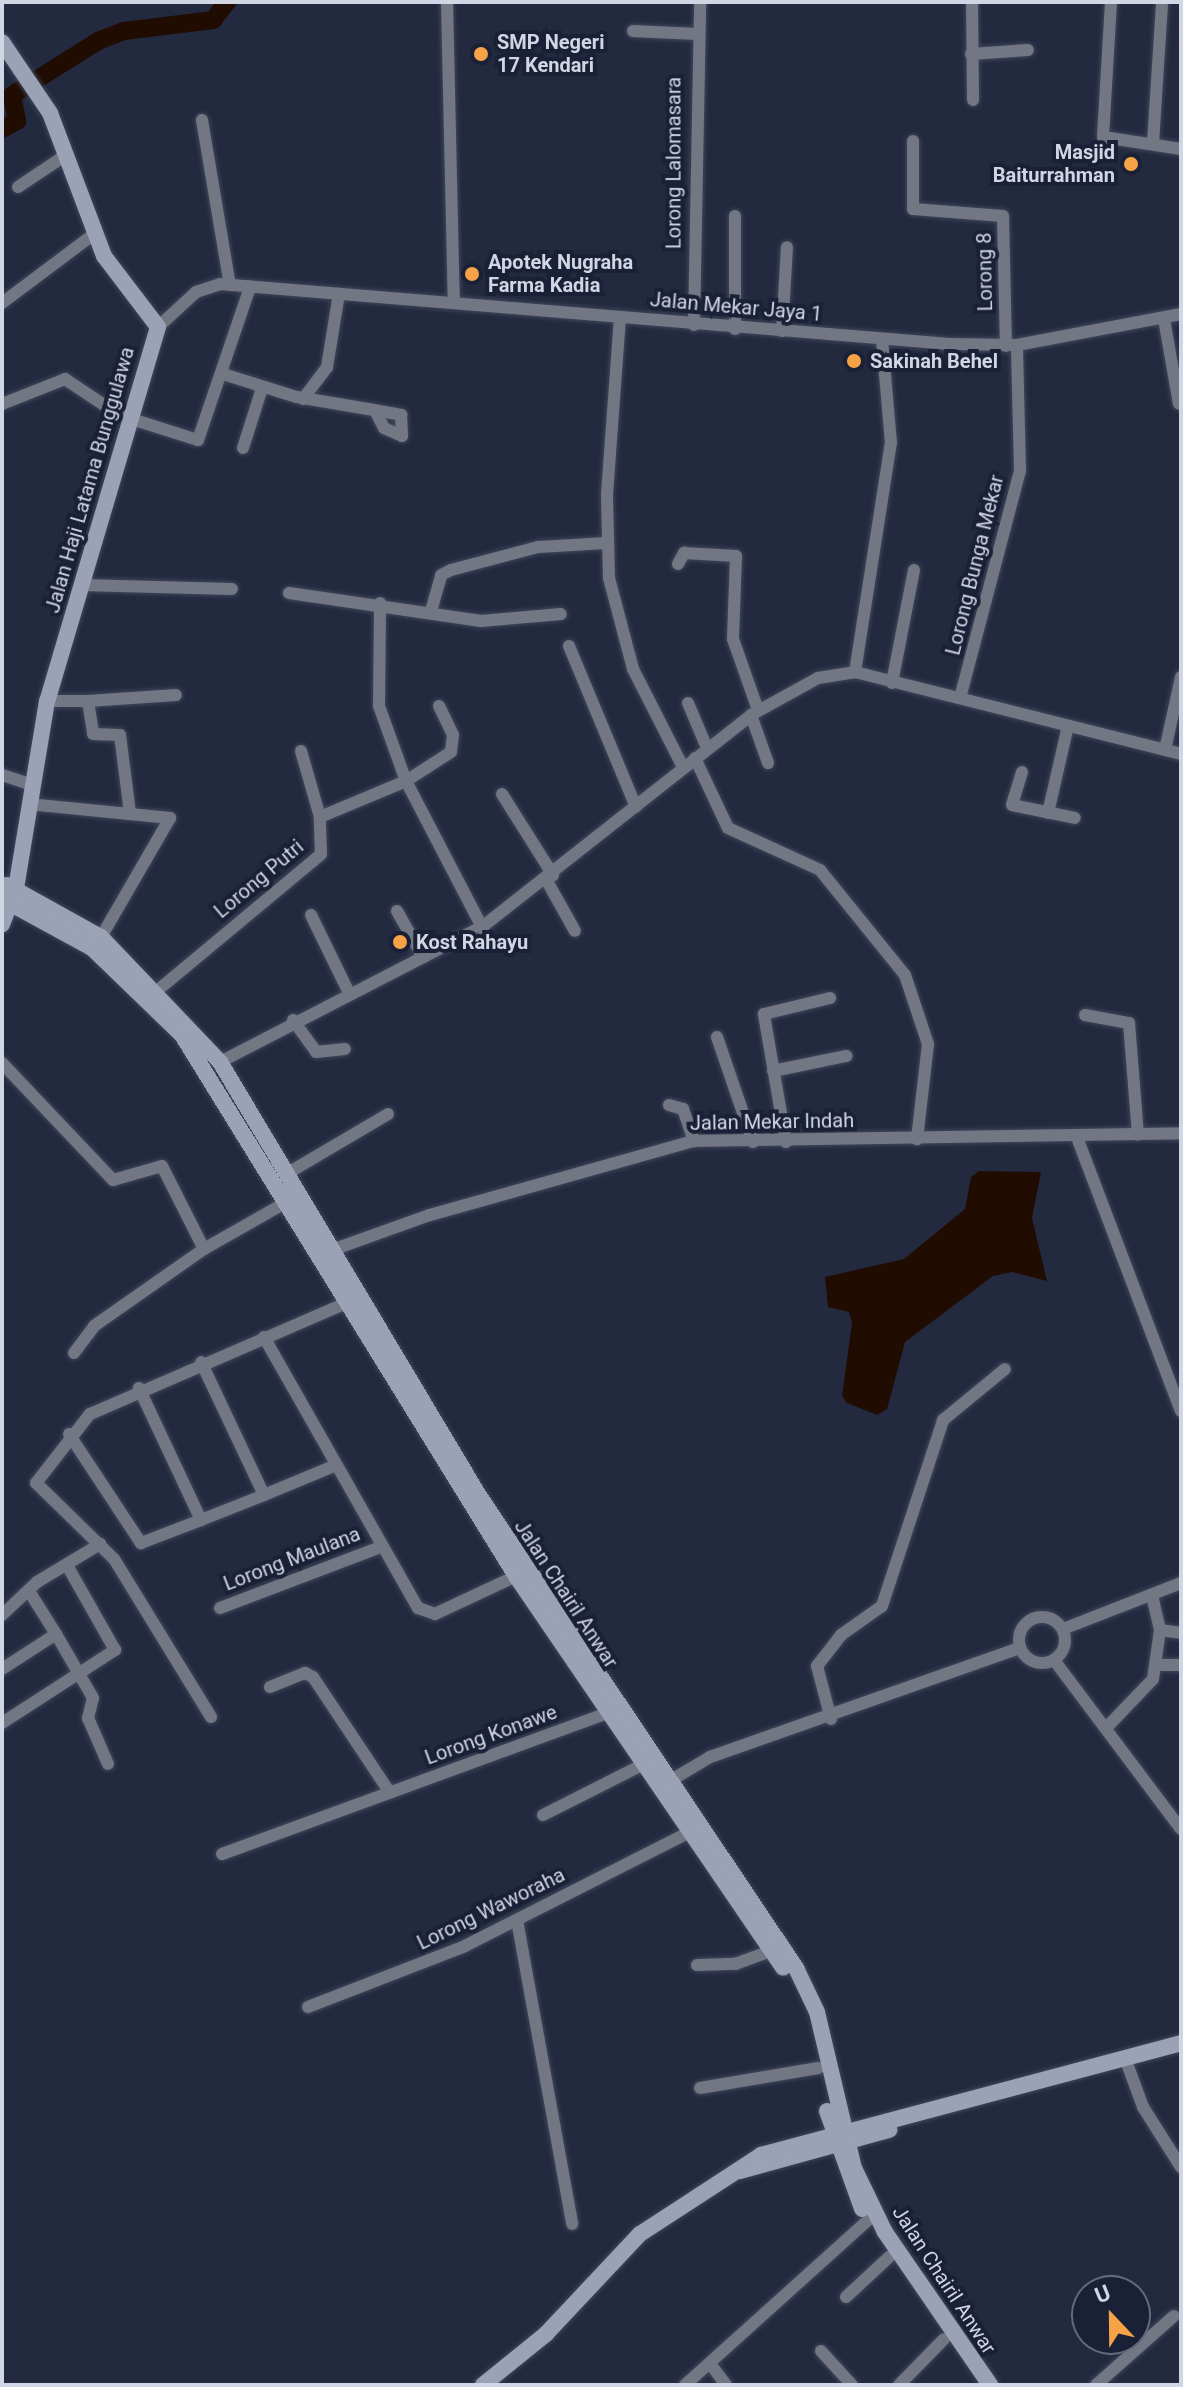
<!DOCTYPE html>
<style>
body{margin:0}
#map{position:relative;width:1183px;height:2387px;overflow:hidden;background:#232a40;font-family:Roboto,sans-serif}
div>[style]{position:absolute}
[style*='--x']{left:calc(var(--x)*1px);top:calc(var(--y)*1px);width:calc(var(--w)*1px);rotate:calc(var(--a)*1deg)}
.water>*{inset:0;background:#200c00}
.river>*{height:18px;margin:-9px;padding:0 9px;transform-origin:9px;border-radius:9px;background:#200c00}
.roads{filter:drop-shadow(0 0 2px #3f465a) drop-shadow(0 0 2px #3f465a)}
.minor>*{height:12px;margin:-6px;padding:0 6px;transform-origin:6px;border-radius:6px;background:#737783}
.minor>.ring{margin:-6px;padding:0;box-sizing:content-box;background:none;border:12px solid #737783;border-radius:50%}
.secondary>*{height:16px;margin:-8px;padding:0 8px;transform-origin:8px;border-radius:8px;background:#9ca2b6}
.dots>*{width:22px;height:22px;translate:-50% -50%;box-sizing:border-box;border:4px solid #1a2036;border-radius:50%}
span{translate:-50% -50%;white-space:nowrap;text-align:center;line-height:1.15;-webkit-text-stroke:8px #1a2036;paint-order:stroke}
.poi-label{font-size:20px;color:#d1d6e5;font-weight:700}
.left{translate:0 -50%;text-align:left}
.right{translate:-100% -50%;text-align:right}
.street-label{font-size:20px;color:#d1d6e5}
.frame{position:absolute;inset:0;border:4px solid #d1d6e5;pointer-events:none}
.north{position:absolute;left:1071px;top:2275px;width:80px;height:80px;box-sizing:border-box;background:#1a2036;border:2px solid #63697c;border-radius:50%;rotate:338deg;font-size:22px;font-weight:700;line-height:32px;text-align:center;color:#d1d6e5}
.north::after{content:'';display:block;margin:auto;width:28px;height:36px;background:#f5a346;clip-path:polygon(50% 0,100% 100%,50% 72%,0 100%)}
</style>
<div id="map">
<div class="water">
<div style="clip-path:polygon(979px 1171px,1041px 1172px,1032px 1218px,1047px 1281px,1012px 1272px,993px 1276px,905px 1342px,887px 1409px,877px 1415px,847px 1403px,842px 1396px,852px 1323px,849px 1312px,828px 1307px,825px 1277px,904px 1259px,965px 1209px,971px 1177px)"></div>
</div>
<div class="river">
<div style="--x:2;--y:129;--w:17;--a:-28"></div>
<div style="--x:17;--y:121;--w:26;--a:-101"></div>
<div style="--x:12;--y:95;--w:102;--a:-32.1"></div>
<div style="--x:98;--y:41;--w:28;--a:-21"></div>
<div style="--x:124;--y:31;--w:90;--a:-7"></div>
<div style="--x:213;--y:20;--w:23;--a:-52"></div>
</div>
<div class="roads">
<div class="minor">
<div style="--x:447;--y:2;--w:301;--a:88.7"></div>
<div style="--x:972;--y:2;--w:98;--a:89.4"></div>
<div style="--x:1111;--y:2;--w:135;--a:93.4"></div>
<div style="--x:1103;--y:137;--w:79;--a:8.7"></div>
<div style="--x:633;--y:31;--w:64;--a:2.7"></div>
<div style="--x:971;--y:54;--w:57;--a:-4"></div>
<div style="--x:202;--y:120;--w:167;--a:80.4"></div>
<div style="--x:913;--y:141;--w:68;--a:90"></div>
<div style="--x:913;--y:209;--w:90;--a:4.4"></div>
<div style="--x:1003;--y:216;--w:130;--a:88.7"></div>
<div style="--x:1153;--y:143;--w:141;--a:-86.3"></div>
<div style="--x:18;--y:187;--w:58;--a:-33.7"></div>
<div style="--x:2;--y:303;--w:115;--a:-36.9"></div>
<div style="--x:620;--y:317;--w:179;--a:94.2"></div>
<div style="--x:607;--y:496;--w:82;--a:88.6"></div>
<div style="--x:609;--y:578;--w:94;--a:75.2"></div>
<div style="--x:633;--y:669;--w:110;--a:63"></div>
<div style="--x:1164;--y:319;--w:86;--a:80"></div>
<div style="--x:694;--y:325;--w:323;--a:-88.9"></div>
<div style="--x:158;--y:327;--w:52;--a:-42.6"></div>
<div style="--x:196;--y:292;--w:25;--a:-18"></div>
<div style="--x:220;--y:284;--w:732;--a:4.7"></div>
<div style="--x:950;--y:344;--w:67;--a:0.9"></div>
<div style="--x:1017;--y:345;--w:167;--a:-10.7"></div>
<div style="--x:735;--y:329;--w:113;--a:-90"></div>
<div style="--x:782;--y:331;--w:84;--a:-86.6"></div>
<div style="--x:223;--y:374;--w:77;--a:17.3"></div>
<div style="--x:297;--y:397;--w:72;--a:9.6"></div>
<div style="--x:368;--y:409;--w:34;--a:10"></div>
<div style="--x:401;--y:415;--w:21;--a:87"></div>
<div style="--x:402;--y:436;--w:20;--a:-156"></div>
<div style="--x:384;--y:428;--w:20;--a:-117"></div>
<div style="--x:303;--y:399;--w:40;--a:-53"></div>
<div style="--x:327;--y:367;--w:74;--a:-80.7"></div>
<div style="--x:2;--y:404;--w:68;--a:-21.6"></div>
<div style="--x:65;--y:379;--w:65;--a:33.7"></div>
<div style="--x:119;--y:415;--w:83;--a:17.6"></div>
<div style="--x:198;--y:440;--w:162;--a:-71.2"></div>
<div style="--x:243;--y:448;--w:63;--a:-72.4"></div>
<div style="--x:678;--y:564;--w:13;--a:-61"></div>
<div style="--x:684;--y:553;--w:52;--a:3.3"></div>
<div style="--x:736;--y:556;--w:83;--a:92.1"></div>
<div style="--x:733;--y:639;--w:75;--a:70.6"></div>
<div style="--x:81;--y:585;--w:151;--a:1.5"></div>
<div style="--x:289;--y:593;--w:194;--a:8.3"></div>
<div style="--x:481;--y:621;--w:80;--a:-5"></div>
<div style="--x:431;--y:611;--w:37;--a:-74"></div>
<div style="--x:441;--y:575;--w:11;--a:-27"></div>
<div style="--x:451;--y:570;--w:90;--a:-14.8"></div>
<div style="--x:538;--y:547;--w:68;--a:-3.4"></div>
<div style="--x:569;--y:646;--w:174;--a:67.4"></div>
<div style="--x:855;--y:672;--w:232;--a:-81.1"></div>
<div style="--x:891;--y:443;--w:103;--a:-95"></div>
<div style="--x:892;--y:683;--w:115;--a:-79"></div>
<div style="--x:960;--y:698;--w:235;--a:-75.2"></div>
<div style="--x:1020;--y:471;--w:126;--a:-91.4"></div>
<div style="--x:47;--y:701;--w:41;--a:0"></div>
<div style="--x:88;--y:701;--w:33;--a:81"></div>
<div style="--x:93;--y:734;--w:27;--a:2"></div>
<div style="--x:120;--y:735;--w:79;--a:82.7"></div>
<div style="--x:88;--y:701;--w:88;--a:-3.9"></div>
<div style="--x:688;--y:703;--w:49;--a:67.1"></div>
<div style="--x:439;--y:706;--w:32;--a:64"></div>
<div style="--x:453;--y:735;--w:17;--a:97"></div>
<div style="--x:451;--y:752;--w:54;--a:147.2"></div>
<div style="--x:406;--y:781;--w:165;--a:62.5"></div>
<div style="--x:751;--y:715;--w:51;--a:70.5"></div>
<div style="--x:1165;--y:750;--w:75;--a:-77.6"></div>
<div style="--x:301;--y:751;--w:69;--a:73.9"></div>
<div style="--x:695;--y:758;--w:77;--a:64.8"></div>
<div style="--x:728;--y:828;--w:101;--a:24.5"></div>
<div style="--x:820;--y:870;--w:135;--a:51"></div>
<div style="--x:905;--y:975;--w:73;--a:71.6"></div>
<div style="--x:928;--y:1044;--w:96;--a:96.6"></div>
<div style="--x:1022;--y:772;--w:34;--a:107"></div>
<div style="--x:1012;--y:805;--w:64;--a:11.7"></div>
<div style="--x:2;--y:775;--w:29;--a:18"></div>
<div style="--x:502;--y:794;--w:96;--a:57.8"></div>
<div style="--x:28;--y:804;--w:143;--a:5.6"></div>
<div style="--x:170;--y:818;--w:138;--a:120.1"></div>
<div style="--x:1048;--y:813;--w:89;--a:-77.1"></div>
<div style="--x:547;--y:881;--w:57;--a:60.8"></div>
<div style="--x:397;--y:911;--w:53;--a:60.5"></div>
<div style="--x:311;--y:915;--w:87;--a:64"></div>
<div style="--x:158;--y:990;--w:212;--a:-39.8"></div>
<div style="--x:321;--y:854;--w:37;--a:-92"></div>
<div style="--x:320;--y:817;--w:93;--a:-22.7"></div>
<div style="--x:406;--y:781;--w:80;--a:-109.8"></div>
<div style="--x:379;--y:706;--w:103;--a:-89.4"></div>
<div style="--x:1085;--y:1015;--w:45;--a:10.3"></div>
<div style="--x:1129;--y:1023;--w:112;--a:85.4"></div>
<div style="--x:293;--y:1020;--w:39;--a:54"></div>
<div style="--x:316;--y:1052;--w:29;--a:-6"></div>
<div style="--x:717;--y:1037;--w:111;--a:71.1"></div>
<div style="--x:220;--y:1062;--w:295;--a:-27.3"></div>
<div style="--x:482;--y:927;--w:342;--a:-38.2"></div>
<div style="--x:751;--y:715;--w:77;--a:-28.9"></div>
<div style="--x:818;--y:678;--w:37;--a:-9"></div>
<div style="--x:855;--y:672;--w:336;--a:14.1"></div>
<div style="--x:2;--y:1063;--w:161;--a:46.5"></div>
<div style="--x:113;--y:1180;--w:51;--a:-15.9"></div>
<div style="--x:162;--y:1166;--w:93;--a:63.2"></div>
<div style="--x:204;--y:1249;--w:93;--a:-29.6"></div>
<div style="--x:773;--y:1071;--w:75;--a:-11.6"></div>
<div style="--x:669;--y:1105;--w:15;--a:16"></div>
<div style="--x:683;--y:1109;--w:34;--a:71"></div>
<div style="--x:1078;--y:1140;--w:290;--a:69.2"></div>
<div style="--x:786;--y:1142;--w:130;--a:-99.8"></div>
<div style="--x:764;--y:1014;--w:68;--a:-13.6"></div>
<div style="--x:288;--y:1173;--w:116;--a:-30.5"></div>
<div style="--x:332;--y:1250;--w:104;--a:-19.7"></div>
<div style="--x:430;--y:1215;--w:274;--a:-15.7"></div>
<div style="--x:694;--y:1141;--w:487;--a:-0.9"></div>
<div style="--x:264;--y:1337;--w:312;--a:60.4"></div>
<div style="--x:418;--y:1608;--w:18;--a:19"></div>
<div style="--x:435;--y:1614;--w:89;--a:-25.1"></div>
<div style="--x:74;--y:1353;--w:34;--a:-53"></div>
<div style="--x:94;--y:1326;--w:134;--a:-35"></div>
<div style="--x:69;--y:1434;--w:131;--a:56.6"></div>
<div style="--x:141;--y:1543;--w:64;--a:-21"></div>
<div style="--x:201;--y:1520;--w:146;--a:-115.2"></div>
<div style="--x:264;--y:1495;--w:76;--a:-22.5"></div>
<div style="--x:201;--y:1520;--w:68;--a:-21.6"></div>
<div style="--x:264;--y:1495;--w:147;--a:-115.3"></div>
<div style="--x:29;--y:1591;--w:51;--a:57.9"></div>
<div style="--x:220;--y:1608;--w:169;--a:-20.8"></div>
<div style="--x:2;--y:1615;--w:48;--a:-43.3"></div>
<div style="--x:37;--y:1582;--w:74;--a:-31.1"></div>
<div class="ring" style="left:1019px;top:1617px;width:34px;height:34px"></div>
<div style="--x:1063;--y:1629;--w:127;--a:-21.3"></div>
<div style="--x:1160;--y:1630;--w:21;--a:8"></div>
<div style="--x:1054;--y:1660;--w:211;--a:53.1"></div>
<div style="--x:1157;--y:1665;--w:24;--a:0"></div>
<div style="--x:2;--y:1669;--w:64;--a:-32.9"></div>
<div style="--x:56;--y:1634;--w:74;--a:60"></div>
<div style="--x:93;--y:1698;--w:21;--a:104"></div>
<div style="--x:88;--y:1718;--w:50;--a:66.5"></div>
<div style="--x:270;--y:1687;--w:38;--a:-22"></div>
<div style="--x:305;--y:1673;--w:9;--a:27"></div>
<div style="--x:313;--y:1677;--w:139;--a:56.4"></div>
<div style="--x:211;--y:1717;--w:185;--a:-121.5"></div>
<div style="--x:114;--y:1559;--w:109;--a:-135.7"></div>
<div style="--x:36;--y:1483;--w:88;--a:-52"></div>
<div style="--x:90;--y:1414;--w:277;--a:-23.4"></div>
<div style="--x:831;--y:1719;--w:55;--a:-104.8"></div>
<div style="--x:817;--y:1666;--w:39;--a:-52"></div>
<div style="--x:841;--y:1635;--w:50;--a:-35.3"></div>
<div style="--x:882;--y:1606;--w:196;--a:-71.8"></div>
<div style="--x:943;--y:1420;--w:80;--a:-39.4"></div>
<div style="--x:2;--y:1723;--w:135;--a:-32.9"></div>
<div style="--x:115;--y:1650;--w:98;--a:-119.5"></div>
<div style="--x:1107;--y:1727;--w:66;--a:-46.2"></div>
<div style="--x:1153;--y:1679;--w:49;--a:-81.9"></div>
<div style="--x:1160;--y:1630;--w:36;--a:-103"></div>
<div style="--x:663;--y:1785;--w:55;--a:-30.8"></div>
<div style="--x:710;--y:1757;--w:329;--a:-19.4"></div>
<div style="--x:543;--y:1815;--w:109;--a:-26.8"></div>
<div style="--x:222;--y:1854;--w:408;--a:-20.1"></div>
<div style="--x:517;--y:1920;--w:309;--a:79.7"></div>
<div style="--x:697;--y:1965;--w:38;--a:-2"></div>
<div style="--x:735;--y:1964;--w:37;--a:-20"></div>
<div style="--x:308;--y:2007;--w:168;--a:-21.2"></div>
<div style="--x:465;--y:1946;--w:248;--a:-26.9"></div>
<div style="--x:1125;--y:2058;--w:52;--a:69.8"></div>
<div style="--x:1143;--y:2107;--w:71;--a:57.7"></div>
<div style="--x:700;--y:2088;--w:120;--a:-9.6"></div>
<div style="--x:846;--y:2297;--w:59;--a:-42.9"></div>
<div style="--x:821;--y:2351;--w:46;--a:47.6"></div>
<div style="--x:711;--y:2365;--w:25;--a:53"></div>
<div style="--x:685;--y:2385;--w:246;--a:-42"></div>
<div style="--x:899;--y:2385;--w:64;--a:-45.6"></div>
<div style="--x:1096;--y:2385;--w:104;--a:-41.5"></div>
</div>
<div class="secondary">
<div style="--x:2;--y:42;--w:86;--a:55.9"></div>
<div style="--x:50;--y:113;--w:153;--a:69.3"></div>
<div style="--x:104;--y:256;--w:89;--a:52.7"></div>
<div style="--x:158;--y:327;--w:390;--a:106.5"></div>
<div style="--x:47;--y:701;--w:190;--a:99.4"></div>
<div style="--x:16;--y:888;--w:39;--a:111"></div>
<div style="--x:7;--y:885;--w:107;--a:29"></div>
<div style="--x:101;--y:937;--w:173;--a:46.4"></div>
<div style="--x:220;--y:1062;--w:503;--a:59.15"></div>
<div style="--x:478;--y:1494;--w:571;--a:56.14"></div>
<div style="--x:796;--y:1968;--w:49;--a:64.5"></div>
<div style="--x:817;--y:2012;--w:160;--a:76.7"></div>
<div style="--x:854;--y:2168;--w:71;--a:64.2"></div>
<div style="--x:885;--y:2232;--w:186;--a:55.5"></div>
<div style="--x:2;--y:899;--w:102;--a:28.6"></div>
<div style="--x:92;--y:948;--w:125;--a:44"></div>
<div style="--x:182;--y:1035;--w:636;--a:58.31"></div>
<div style="--x:516;--y:1576;--w:474;--a:55.7"></div>
<div style="--x:827;--y:2111;--w:104;--a:70.3"></div>
<div style="--x:740;--y:2171;--w:155;--a:-15.4"></div>
<div style="--x:483;--y:2385;--w:81;--a:-39"></div>
<div style="--x:546;--y:2334;--w:137;--a:-46.8"></div>
<div style="--x:640;--y:2234;--w:145;--a:-33.1"></div>
<div style="--x:761;--y:2155;--w:435;--a:-14.9"></div>
</div>
</div>
<div class="dots">
<div style="left:481px;top:54px;background:#f5a346"></div>
<div style="left:1131px;top:164px;background:#f5a346"></div>
<div style="left:472px;top:274px;background:#f5a346"></div>
<div style="left:854px;top:361px;background:#f5a346"></div>
<div style="left:400px;top:942px;background:#f5a346"></div>
</div>
<div class="poi-label">
<span class="left" style="left:497px;top:54px">SMP Negeri<br>17 Kendari</span>
<span class="right" style="left:1115px;top:164px">Masjid<br>Baiturrahman</span>
<span class="left" style="left:488px;top:274px">Apotek Nugraha<br>Farma Kadia</span>
<span class="left" style="left:870px;top:361px">Sakinah Behel</span>
<span class="left" style="left:416px;top:942px">Kost Rahayu</span>
</div>
<div class="street-label">
<span style="left:674px;top:163px;rotate:-90deg">Lorong Lalomasara</span>
<span style="left:985px;top:272px;rotate:-91deg">Lorong 8</span>
<span style="left:736px;top:307px;rotate:5deg">Jalan Mekar Jaya 1</span>
<span style="left:90px;top:480px;rotate:-74deg">Jalan Haji Latama Bunggulawa</span>
<span style="left:975px;top:565px;rotate:-76deg">Lorong Bunga Mekar</span>
<span style="left:259px;top:879px;rotate:-40deg">Lorong Putri</span>
<span style="left:772px;top:1122px;rotate:-1deg">Jalan Mekar Indah</span>
<span style="left:292px;top:1559px;rotate:-21deg">Lorong Maulana</span>
<span style="left:566px;top:1594px;rotate:57deg">Jalan Chairil Anwar</span>
<span style="left:491px;top:1735px;rotate:-20deg">Lorong Konawe</span>
<span style="left:491px;top:1909px;rotate:-26deg">Lorong Waworaha</span>
<span style="left:944px;top:2280px;rotate:57deg">Jalan Chairil Anwar</span>
</div>
<div class="frame"></div>
<div class="north">U</div>
</div>
